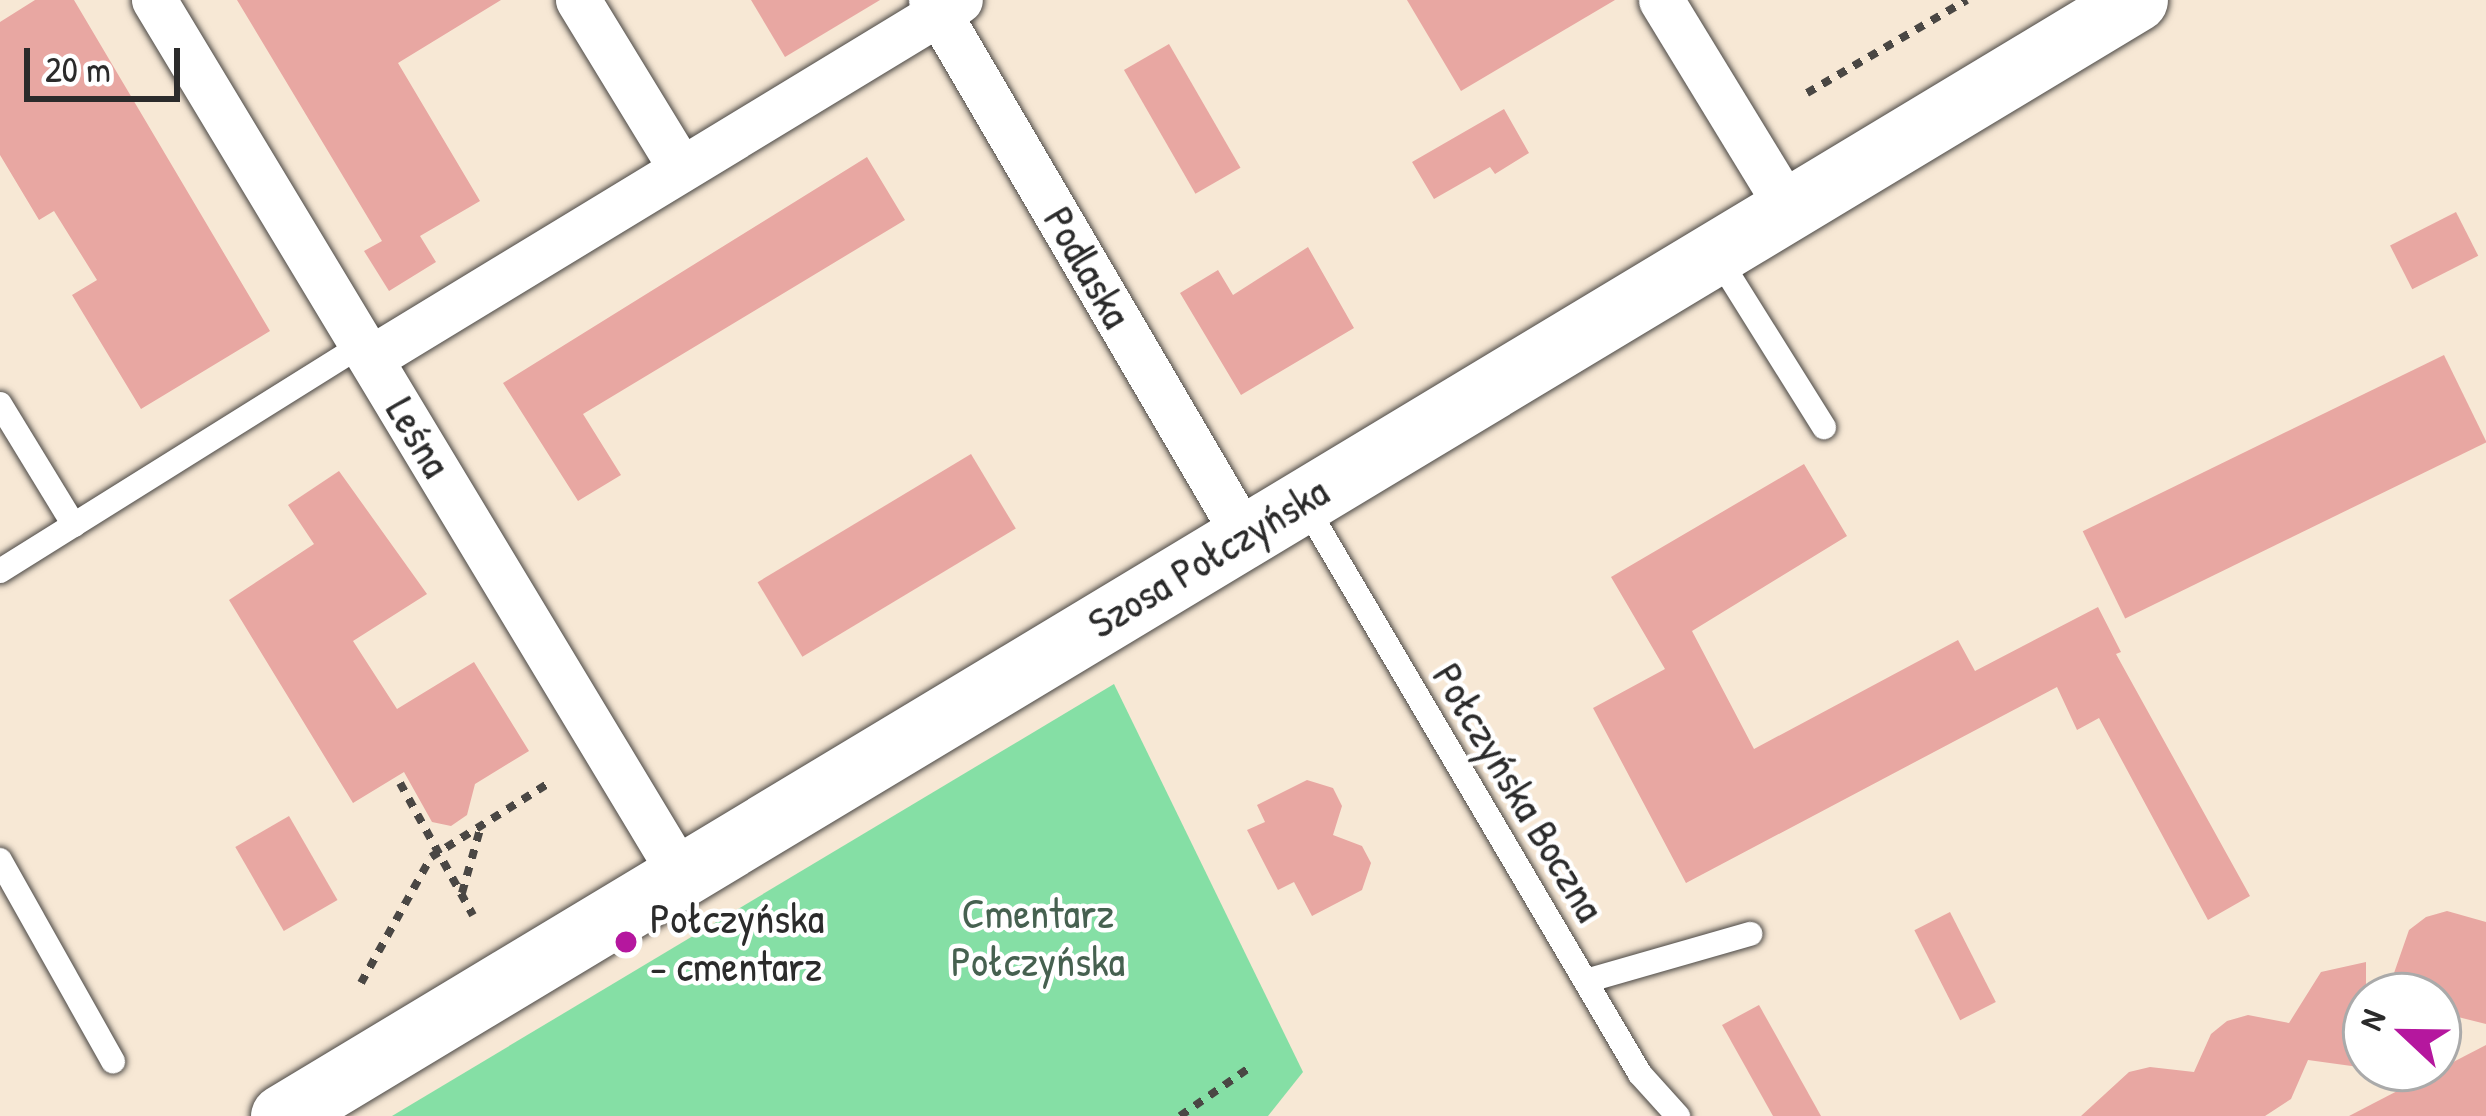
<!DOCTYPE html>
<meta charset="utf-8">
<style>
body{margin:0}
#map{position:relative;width:2486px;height:1116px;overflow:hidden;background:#f7e8d5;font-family:"Patrick Hand",sans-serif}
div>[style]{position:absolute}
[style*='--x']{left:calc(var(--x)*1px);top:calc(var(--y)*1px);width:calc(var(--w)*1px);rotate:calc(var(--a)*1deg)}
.green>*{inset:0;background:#85dfa5}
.building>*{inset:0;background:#e8a7a2;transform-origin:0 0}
.path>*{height:8px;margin-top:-4px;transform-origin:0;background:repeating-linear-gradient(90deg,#4a4744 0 9px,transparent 0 18px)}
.roads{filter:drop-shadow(0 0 3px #4a4744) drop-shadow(0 0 3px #4a4744)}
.service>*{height:24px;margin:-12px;padding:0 12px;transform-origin:12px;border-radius:12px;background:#fff}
.minor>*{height:45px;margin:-22.5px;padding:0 22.5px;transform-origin:22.5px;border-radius:22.5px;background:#fff}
.secondary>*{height:63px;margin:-31.5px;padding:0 31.5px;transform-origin:31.5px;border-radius:31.5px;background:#fff}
.dots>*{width:33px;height:33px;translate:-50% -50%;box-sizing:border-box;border:6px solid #fff;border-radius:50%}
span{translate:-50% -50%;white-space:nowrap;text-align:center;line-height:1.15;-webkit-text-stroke:9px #fff;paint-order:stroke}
.street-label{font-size:42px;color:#2b2b2b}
.park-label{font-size:42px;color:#466150}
.poi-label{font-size:42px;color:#2b2b2b}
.left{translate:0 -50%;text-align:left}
.north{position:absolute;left:2342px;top:972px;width:120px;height:120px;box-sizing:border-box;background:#fff;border:3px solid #aaa;border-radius:50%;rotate:292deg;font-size:33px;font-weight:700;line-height:48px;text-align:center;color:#2b2b2b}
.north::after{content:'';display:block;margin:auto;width:42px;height:54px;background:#b5179e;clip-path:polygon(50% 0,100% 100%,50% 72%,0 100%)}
.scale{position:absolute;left:24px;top:48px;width:156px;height:54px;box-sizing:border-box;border:6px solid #2b2b2b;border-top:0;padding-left:15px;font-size:36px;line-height:42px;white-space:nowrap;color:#2b2b2b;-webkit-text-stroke:9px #fff;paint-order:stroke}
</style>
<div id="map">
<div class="green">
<div style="clip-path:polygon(1114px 684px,1303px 1072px,1268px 1116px,392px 1116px)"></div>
</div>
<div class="building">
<div style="clip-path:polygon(35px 0,74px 0,270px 331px,141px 409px,72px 295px,97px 280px,54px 211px,39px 220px,0 155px,0 22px)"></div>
<div style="clip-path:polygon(237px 0,501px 0,398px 63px,480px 201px,420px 236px,436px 262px,389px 291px,364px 251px,382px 241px)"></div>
<div style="clip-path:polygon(751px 0,880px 0,785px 57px)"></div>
<div style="clip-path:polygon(1407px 0,1615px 0,1461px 91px)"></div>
<div style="left:1169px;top:44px;width:143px;height:52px;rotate:60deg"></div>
<div style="clip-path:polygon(1504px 109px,1529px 153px,1495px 174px,1490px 167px,1434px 199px,1412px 162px)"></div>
<div style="clip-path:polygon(867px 157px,905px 220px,583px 414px,621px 475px,578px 501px,503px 383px)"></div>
<div style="left:2456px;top:212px;width:49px;height:74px;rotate:63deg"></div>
<div style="clip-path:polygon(1308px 247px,1354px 328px,1241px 395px,1180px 293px,1218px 270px,1233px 295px)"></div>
<div style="left:2444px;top:355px;width:97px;height:402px;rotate:64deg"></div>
<div style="left:971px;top:454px;width:87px;height:249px;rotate:59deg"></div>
<div style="clip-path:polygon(1804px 464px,1847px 536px,1692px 631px,1754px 749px,1958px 640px,1975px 671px,2098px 607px,2121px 652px,2116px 654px,2250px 896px,2208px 920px,2099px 718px,2077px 730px,2057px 687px,1686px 883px,1593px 708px,1665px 669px,1611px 577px)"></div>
<div style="clip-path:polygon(339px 471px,427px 594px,353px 641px,397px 709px,474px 662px,529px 751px,475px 784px,467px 815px,451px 826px,432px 822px,404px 772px,353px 803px,229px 600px,314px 544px,288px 505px)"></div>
<div style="clip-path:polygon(1307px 780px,1333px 788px,1342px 806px,1333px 835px,1362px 846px,1371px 863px,1362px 890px,1312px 916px,1294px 882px,1278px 890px,1247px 830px,1265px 822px,1257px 805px)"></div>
<div style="left:289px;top:816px;width:97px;height:62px;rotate:60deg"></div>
<div style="clip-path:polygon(2447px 911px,2486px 922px,2486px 1024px,2438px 1012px,2438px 996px,2386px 996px,2409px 930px,2426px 917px)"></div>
<div style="left:1950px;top:912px;width:101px;height:40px;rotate:63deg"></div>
<div style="clip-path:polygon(2366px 962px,2366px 1068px,2308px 1060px,2291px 1099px,2265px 1116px,2081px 1116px,2129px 1072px,2150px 1067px,2194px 1072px,2211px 1034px,2227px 1021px,2248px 1015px,2289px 1023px,2321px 972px)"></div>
<div style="clip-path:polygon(1759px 1005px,1821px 1116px,1773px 1116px,1722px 1025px)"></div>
<div style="clip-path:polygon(2486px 1045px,2486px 1116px,2349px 1116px)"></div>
</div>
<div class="path">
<div style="--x:1807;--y:93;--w:185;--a:-30.2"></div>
<div style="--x:400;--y:783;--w:151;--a:61.1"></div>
<div style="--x:462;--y:893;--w:70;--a:-74.2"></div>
<div style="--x:361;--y:983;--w:144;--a:-60.9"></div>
<div style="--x:431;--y:857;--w:143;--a:-32.1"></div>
<div style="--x:1180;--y:1116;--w:88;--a:-34.8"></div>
</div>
<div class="roads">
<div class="service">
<div style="--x:1717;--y:256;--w:202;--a:58"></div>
<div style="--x:0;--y:404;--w:142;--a:58.6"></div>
<div style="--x:1305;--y:505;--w:660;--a:59.51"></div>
<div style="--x:1640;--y:1074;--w:57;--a:47.9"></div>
<div style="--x:0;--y:571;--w:428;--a:-32"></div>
<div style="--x:0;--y:860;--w:231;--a:60.7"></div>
<div style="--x:1586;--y:981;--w:171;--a:-16"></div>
</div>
<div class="minor">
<div style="--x:154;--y:0;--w:1021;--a:58.94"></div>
<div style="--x:578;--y:0;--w:196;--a:58.6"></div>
<div style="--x:931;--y:0;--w:620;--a:59.67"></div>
<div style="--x:1661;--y:0;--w:246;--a:58.6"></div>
<div style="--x:371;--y:358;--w:689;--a:-31.29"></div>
</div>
<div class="secondary">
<div style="--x:282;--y:1116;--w:2164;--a:-31.05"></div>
</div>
</div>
<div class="dots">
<div style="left:626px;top:942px;background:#b5179e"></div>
</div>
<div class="street-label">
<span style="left:1088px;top:267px;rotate:60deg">Podlaska</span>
<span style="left:419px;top:437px;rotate:59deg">Leśna</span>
<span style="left:1208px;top:557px;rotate:-31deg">Szosa Połczyńska</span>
<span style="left:1519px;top:792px;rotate:59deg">Połczyńska Boczna</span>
</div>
<div class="park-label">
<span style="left:1038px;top:937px">Cmentarz<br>Połczyńska</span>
</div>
<div class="poi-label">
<span class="left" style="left:650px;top:942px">Połczyńska<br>- cmentarz</span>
</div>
<div class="north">N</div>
<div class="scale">20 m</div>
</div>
